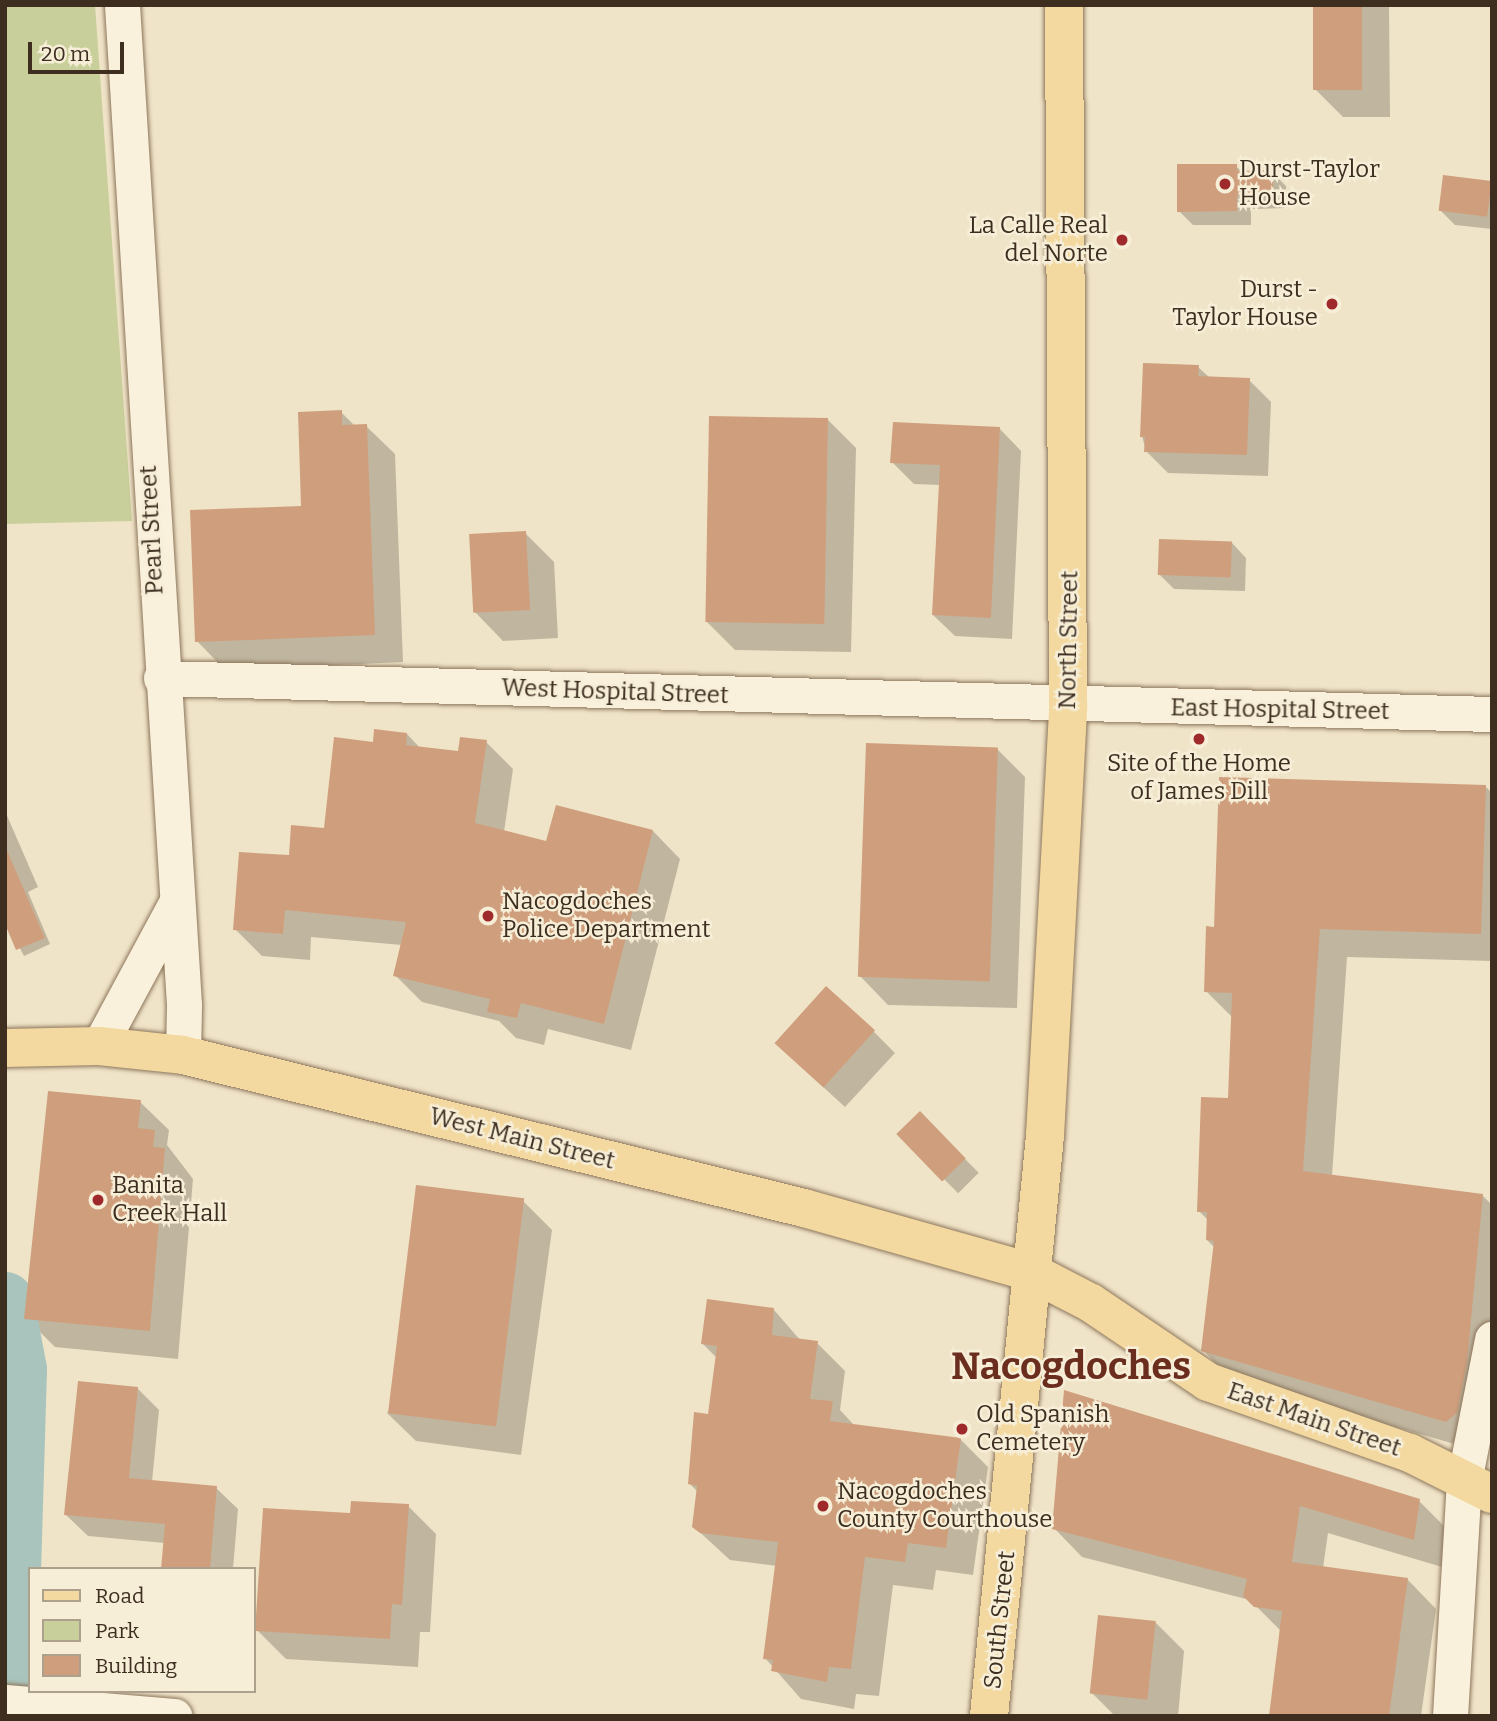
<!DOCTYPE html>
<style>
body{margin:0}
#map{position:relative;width:1497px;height:1721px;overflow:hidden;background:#f0e4c8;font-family:Bitter,serif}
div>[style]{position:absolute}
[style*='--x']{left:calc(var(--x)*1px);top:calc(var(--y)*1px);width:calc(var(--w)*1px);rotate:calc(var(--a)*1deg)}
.green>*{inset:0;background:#c9cf9b}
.shadow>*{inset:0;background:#0003;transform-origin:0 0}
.river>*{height:58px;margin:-29px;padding:0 29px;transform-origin:29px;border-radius:29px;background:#a9c4bc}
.building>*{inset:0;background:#cf9f7d;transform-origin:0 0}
.roads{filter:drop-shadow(0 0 2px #8d765c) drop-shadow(0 0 2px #8d765c)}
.street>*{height:35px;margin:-17.5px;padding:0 17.5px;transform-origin:17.5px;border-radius:17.5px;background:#faf1dc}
.primary>*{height:38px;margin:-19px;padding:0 19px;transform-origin:19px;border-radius:19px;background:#f3d9a0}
.dots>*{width:19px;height:19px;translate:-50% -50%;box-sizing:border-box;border:4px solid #f7eed8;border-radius:50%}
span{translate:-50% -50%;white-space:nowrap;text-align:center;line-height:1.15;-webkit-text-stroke:5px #f7eed8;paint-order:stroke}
.poi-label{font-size:24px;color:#3d2e20}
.left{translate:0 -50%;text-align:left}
.right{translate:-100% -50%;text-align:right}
.street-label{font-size:24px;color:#3d2e20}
.town-label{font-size:38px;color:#6b2e1e;font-weight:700}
.frame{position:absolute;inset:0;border:7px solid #3d2e20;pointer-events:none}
.legend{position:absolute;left:28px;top:1567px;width:228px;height:126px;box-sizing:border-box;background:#f7eed8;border:2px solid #ada18e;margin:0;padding:9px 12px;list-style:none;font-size:21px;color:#3d2e20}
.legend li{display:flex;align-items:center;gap:14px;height:35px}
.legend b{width:35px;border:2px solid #ada18e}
.scale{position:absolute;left:28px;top:42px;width:96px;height:32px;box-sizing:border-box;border:4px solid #3d2e20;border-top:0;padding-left:9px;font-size:21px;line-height:24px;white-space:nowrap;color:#3d2e20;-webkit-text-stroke:5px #f7eed8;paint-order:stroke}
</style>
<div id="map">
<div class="green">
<div style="clip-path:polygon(5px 5px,95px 5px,132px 521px,5px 524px)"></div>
</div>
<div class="shadow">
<div style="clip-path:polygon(1315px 5px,1389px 5px,1390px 117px,1343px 117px,1315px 89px)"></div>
<div style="clip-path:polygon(1236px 166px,1242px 172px,1272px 172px,1286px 186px,1287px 208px,1251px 209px,1251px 225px,1193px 225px,1179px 211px)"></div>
<div style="clip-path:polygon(1492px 183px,1492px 229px,1455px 225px,1440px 210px)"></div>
<div style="clip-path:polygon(1198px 367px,1210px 378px,1249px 380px,1271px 402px,1268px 476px,1168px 473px,1146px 451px,1142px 436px)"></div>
<div style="clip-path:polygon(341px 412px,355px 426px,366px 426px,395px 454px,403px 662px,225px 670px,197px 641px,303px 508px)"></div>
<div style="clip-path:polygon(827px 419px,856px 448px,851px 652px,735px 650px,706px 621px)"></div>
<div style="clip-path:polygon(1000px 429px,1021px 451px,1012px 639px,955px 636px,933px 615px,940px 485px,914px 484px,892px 462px)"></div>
<div style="clip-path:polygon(525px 533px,554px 562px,558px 638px,503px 641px,475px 612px)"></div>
<div style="clip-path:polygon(1232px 543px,1246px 558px,1245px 591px,1174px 589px,1160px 575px)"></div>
<div style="clip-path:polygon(407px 734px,421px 749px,460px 753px,486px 742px,513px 769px,504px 832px,548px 844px,653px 831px,680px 859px,631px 1050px,548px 1029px,544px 1045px,516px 1038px,499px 1021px,422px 1002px,395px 975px,402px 945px,311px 937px,310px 960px,262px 956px,235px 929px,290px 857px,325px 830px,374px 744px)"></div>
<div style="clip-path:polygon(997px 749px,1025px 777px,1017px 1008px,888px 1005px,860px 976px)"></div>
<div style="clip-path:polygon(1485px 786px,1492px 793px,1492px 961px,1347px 957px,1332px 1176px,1482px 1195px,1492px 1205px,1492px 1405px,1475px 1450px,1231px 1379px,1203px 1350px,1215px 1248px,1207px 1240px,1208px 1220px,1199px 1211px,1230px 1099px,1233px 1018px,1206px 991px,1216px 928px)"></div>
<div style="clip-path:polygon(5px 811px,38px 887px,28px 892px,50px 944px,24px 956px,5px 920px)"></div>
<div style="clip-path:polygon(873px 1031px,895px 1053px,845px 1107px,798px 1064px)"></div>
<div style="clip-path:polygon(140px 1102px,169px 1130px,167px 1145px,193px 1179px,178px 1359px,55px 1347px,26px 1318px)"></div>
<div style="left:920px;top:1114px;width:83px;height:29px;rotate:45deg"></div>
<div style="clip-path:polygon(523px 1201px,552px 1230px,521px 1455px,416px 1441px,387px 1413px)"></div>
<div style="clip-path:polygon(774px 1310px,801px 1341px,817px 1343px,845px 1371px,840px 1410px,855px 1426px,960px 1439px,988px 1467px,973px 1575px,936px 1570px,933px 1590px,893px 1585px,879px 1696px,856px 1694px,854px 1709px,801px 1699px,765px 1658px,777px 1566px,730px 1560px,693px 1526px,698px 1492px,689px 1483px,710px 1416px,717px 1358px,702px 1343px)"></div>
<div style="clip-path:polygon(137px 1388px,159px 1410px,152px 1482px,216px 1488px,238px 1509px,233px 1569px,163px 1569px,165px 1543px,88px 1536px,66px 1515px)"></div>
<div style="clip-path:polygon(1066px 1393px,1419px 1501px,1447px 1529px,1442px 1567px,1328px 1533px,1323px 1568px,1408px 1580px,1436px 1609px,1421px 1716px,1270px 1716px,1281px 1631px,1250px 1600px,1082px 1557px,1054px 1528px)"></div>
<div style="clip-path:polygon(408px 1506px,436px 1534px,430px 1632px,420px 1632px,418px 1667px,286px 1659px,257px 1630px)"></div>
<div style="clip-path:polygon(1155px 1622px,1184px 1651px,1178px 1716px,1115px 1716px,1092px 1693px)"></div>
</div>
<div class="river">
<div style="--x:5;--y:1301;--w:70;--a:79.3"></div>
<div style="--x:18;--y:1370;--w:346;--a:91.7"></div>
</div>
<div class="building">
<div style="left:1313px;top:5px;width:49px;height:85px"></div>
<div style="clip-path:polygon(1177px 164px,1237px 164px,1237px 171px,1273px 170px,1273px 195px,1237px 195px,1237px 211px,1177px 212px)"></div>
<div style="left:1443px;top:175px;width:49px;height:36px;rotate:7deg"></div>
<div style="clip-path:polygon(1143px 363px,1199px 365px,1198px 376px,1250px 378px,1247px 455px,1144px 452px,1145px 437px,1140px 437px)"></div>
<div style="clip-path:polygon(342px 410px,342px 425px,367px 424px,375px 635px,195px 642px,190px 510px,301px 506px,298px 412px)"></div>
<div style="left:709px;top:416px;width:119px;height:206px;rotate:1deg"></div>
<div style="clip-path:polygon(893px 422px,1000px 427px,991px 618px,932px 615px,940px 465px,890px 463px)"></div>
<div style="left:526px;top:531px;width:79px;height:57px;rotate:87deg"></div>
<div style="left:1159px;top:539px;width:73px;height:36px;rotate:2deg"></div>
<div style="clip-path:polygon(374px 729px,407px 733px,406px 745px,458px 751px,460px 737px,487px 740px,475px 823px,546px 841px,556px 805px,653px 830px,604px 1024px,521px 1003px,517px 1018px,487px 1012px,490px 999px,393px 976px,406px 922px,285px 910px,283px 934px,233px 930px,239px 852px,289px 855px,291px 825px,324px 828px,334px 737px,373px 742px)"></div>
<div style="left:866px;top:743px;width:132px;height:234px;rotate:2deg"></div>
<div style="clip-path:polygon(1219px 777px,1486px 785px,1481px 934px,1320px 929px,1303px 1171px,1483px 1194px,1467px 1362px,1457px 1413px,1446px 1422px,1201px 1351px,1214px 1241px,1206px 1240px,1207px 1212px,1197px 1212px,1201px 1097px,1228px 1098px,1232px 993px,1204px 992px,1206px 926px,1214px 927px)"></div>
<div style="clip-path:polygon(5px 846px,45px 938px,16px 950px,5px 924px)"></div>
<div style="left:826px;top:986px;width:66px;height:77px;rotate:42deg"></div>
<div style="clip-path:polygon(48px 1091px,141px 1100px,138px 1128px,155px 1130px,153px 1147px,165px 1148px,150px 1331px,24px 1319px)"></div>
<div style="left:920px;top:1111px;width:66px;height:33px;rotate:46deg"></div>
<div style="left:416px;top:1185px;width:109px;height:230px;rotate:7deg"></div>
<div style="clip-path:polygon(707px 1299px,774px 1308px,772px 1335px,818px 1341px,810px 1399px,833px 1401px,830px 1421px,961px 1438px,946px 1548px,908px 1543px,905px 1562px,865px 1557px,851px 1669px,829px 1667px,827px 1682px,771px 1671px,773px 1660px,763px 1659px,778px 1542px,700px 1533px,692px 1527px,697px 1486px,688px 1484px,694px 1412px,708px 1414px,717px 1346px,701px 1344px)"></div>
<div style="clip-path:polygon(78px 1381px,138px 1387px,129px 1478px,217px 1486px,210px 1569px,161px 1569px,165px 1524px,64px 1515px)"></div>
<div style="clip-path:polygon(1064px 1390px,1420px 1499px,1414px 1540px,1300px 1506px,1292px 1562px,1408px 1578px,1389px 1716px,1269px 1716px,1282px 1611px,1254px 1607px,1243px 1596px,1247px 1579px,1052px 1529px)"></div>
<div style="clip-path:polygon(351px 1501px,409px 1504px,402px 1605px,392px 1604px,390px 1639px,255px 1631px,263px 1508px,350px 1513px)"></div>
<div style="left:1098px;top:1615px;width:58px;height:79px;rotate:6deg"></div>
</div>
<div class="roads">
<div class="street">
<div style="--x:122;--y:5;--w:1002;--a:86.45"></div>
<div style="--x:184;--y:1005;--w:50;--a:91.1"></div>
<div style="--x:161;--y:678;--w:1331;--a:1.55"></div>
<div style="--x:99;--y:1046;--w:162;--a:-61.7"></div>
<div style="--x:5;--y:1702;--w:170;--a:4.7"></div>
<div style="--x:1450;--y:1716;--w:235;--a:-86.6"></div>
<div style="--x:1464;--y:1481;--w:145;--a:-78.8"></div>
</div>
<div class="primary">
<div style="--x:5;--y:1048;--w:94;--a:-1.2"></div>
<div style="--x:99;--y:1046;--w:84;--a:6.1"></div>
<div style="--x:183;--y:1055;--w:640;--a:13.84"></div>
<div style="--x:804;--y:1208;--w:238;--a:15.8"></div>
<div style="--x:1033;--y:1273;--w:65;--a:27.3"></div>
<div style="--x:1091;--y:1303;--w:141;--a:34"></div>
<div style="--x:1208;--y:1382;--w:214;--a:19.4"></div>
<div style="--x:1410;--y:1453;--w:92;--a:26.6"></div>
<div style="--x:989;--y:1716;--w:583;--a:-84.49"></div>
<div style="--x:1045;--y:1136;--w:431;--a:-86.9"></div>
<div style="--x:1068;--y:706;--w:701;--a:-90.33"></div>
</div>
</div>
<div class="dots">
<div style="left:1225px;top:184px;background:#9e2a2b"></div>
<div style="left:1122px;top:240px;background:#9e2a2b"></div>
<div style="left:1332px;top:304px;background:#9e2a2b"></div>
<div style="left:1199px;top:739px;background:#9e2a2b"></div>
<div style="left:488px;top:916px;background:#9e2a2b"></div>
<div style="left:98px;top:1200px;background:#9e2a2b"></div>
<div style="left:962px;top:1429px;background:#9e2a2b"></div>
<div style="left:823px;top:1506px;background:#9e2a2b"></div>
</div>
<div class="poi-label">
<span class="left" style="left:1239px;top:184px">Durst-Taylor<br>House</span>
<span class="right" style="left:1108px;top:240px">La Calle Real<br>del Norte</span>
<span class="right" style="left:1318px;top:304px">Durst -<br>Taylor House</span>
<span style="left:1199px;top:778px">Site of the Home<br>of James Dill</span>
<span class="left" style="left:502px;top:916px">Nacogdoches<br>Police Department</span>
<span class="left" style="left:112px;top:1200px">Banita<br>Creek Hall</span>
<span class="left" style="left:976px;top:1429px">Old Spanish<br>Cemetery</span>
<span class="left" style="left:837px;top:1506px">Nacogdoches<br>County Courthouse</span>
</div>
<div class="street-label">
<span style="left:152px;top:530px;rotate:-93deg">Pearl Street</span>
<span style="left:1069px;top:640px;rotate:-89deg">North Street</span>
<span style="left:615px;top:692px;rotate:2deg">West Hospital Street</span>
<span style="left:1280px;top:710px;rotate:1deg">East Hospital Street</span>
<span style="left:522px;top:1139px;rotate:14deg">West Main Street</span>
<span style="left:1314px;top:1420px;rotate:19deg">East Main Street</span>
<span style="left:1000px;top:1620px;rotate:-84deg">South Street</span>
</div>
<div class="town-label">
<span style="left:1071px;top:1367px">Nacogdoches</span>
</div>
<div class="frame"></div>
<ul class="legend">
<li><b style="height:9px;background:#f3d9a0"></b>Road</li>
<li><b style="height:19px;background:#c9cf9b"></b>Park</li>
<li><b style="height:19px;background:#cf9f7d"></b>Building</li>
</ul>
<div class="scale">20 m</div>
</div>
